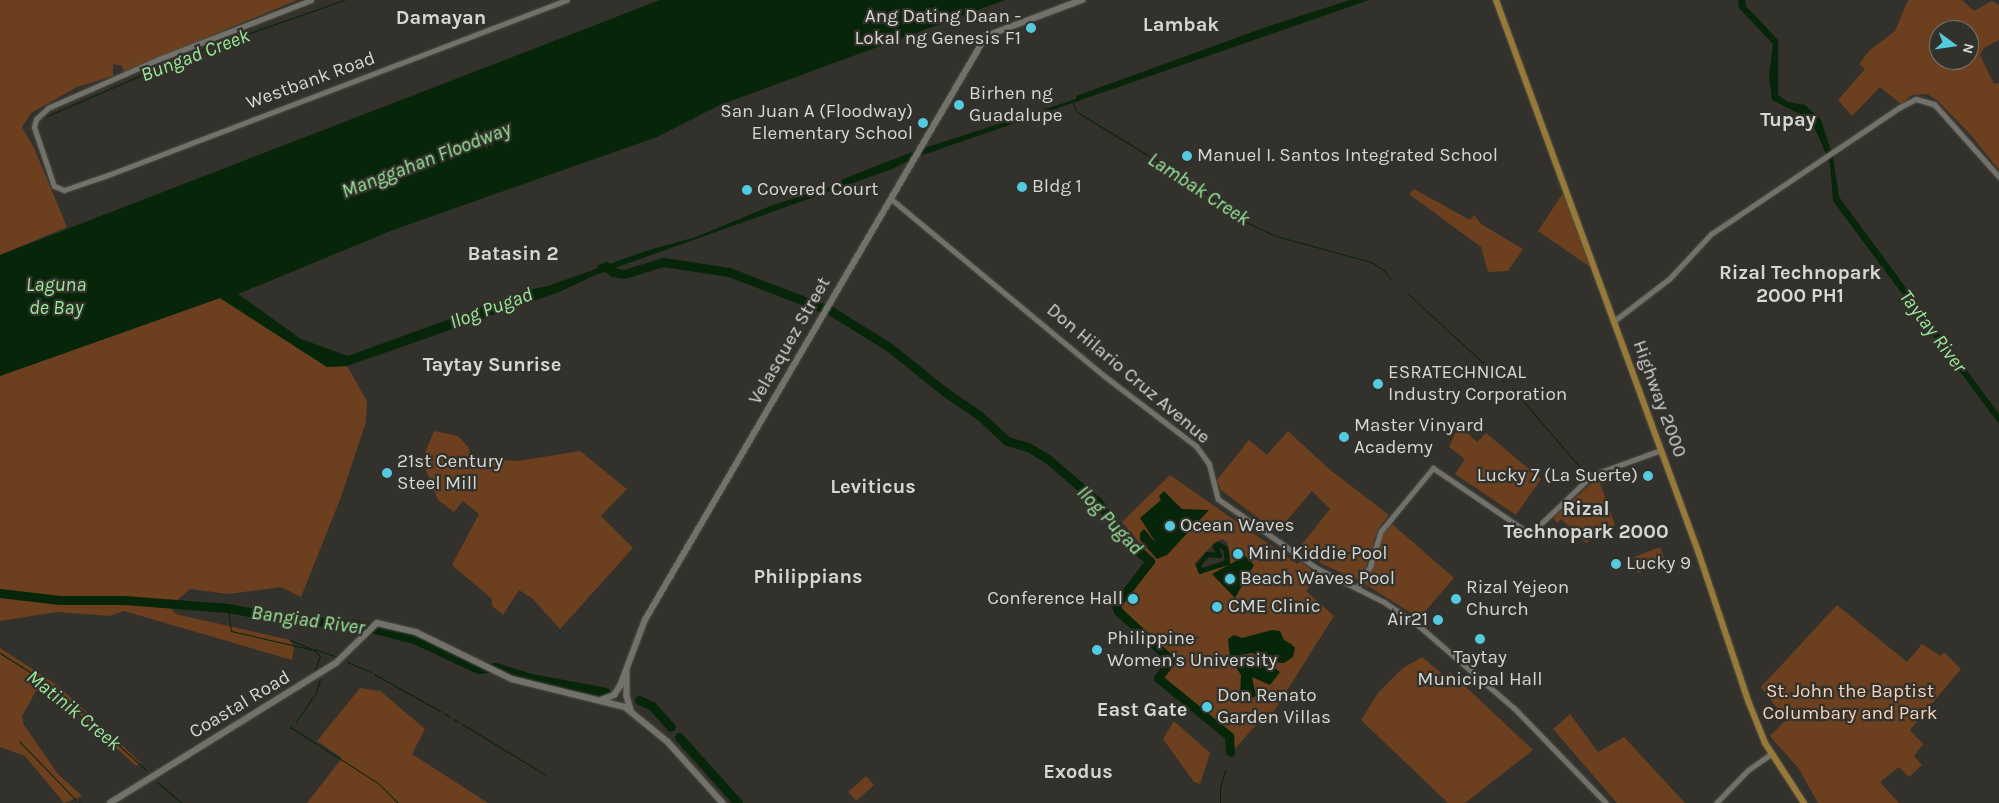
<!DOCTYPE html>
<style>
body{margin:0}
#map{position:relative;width:1999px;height:803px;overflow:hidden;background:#32312b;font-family:Karla,sans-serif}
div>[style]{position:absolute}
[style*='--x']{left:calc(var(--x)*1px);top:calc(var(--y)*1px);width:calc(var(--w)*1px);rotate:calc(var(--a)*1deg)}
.green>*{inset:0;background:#6c401f;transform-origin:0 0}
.water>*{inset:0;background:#072509}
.stream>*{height:1px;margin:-0.5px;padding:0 0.5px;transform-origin:0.5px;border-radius:0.5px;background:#072509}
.canal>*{height:5px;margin:-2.5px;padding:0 2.5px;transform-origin:2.5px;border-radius:2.5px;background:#072509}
.river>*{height:9px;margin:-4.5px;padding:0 4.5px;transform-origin:4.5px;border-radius:4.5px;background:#072509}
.roads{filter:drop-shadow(0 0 1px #4f4e49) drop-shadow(0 0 1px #4f4e49)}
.tertiary>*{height:5px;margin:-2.5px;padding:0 2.5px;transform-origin:2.5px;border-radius:2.5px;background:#72716a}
.secondary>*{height:5.5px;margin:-2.75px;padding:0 2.75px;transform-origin:2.75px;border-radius:2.75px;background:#72716a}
.primary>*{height:6px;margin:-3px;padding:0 3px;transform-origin:3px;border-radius:3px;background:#987937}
.dots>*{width:14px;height:14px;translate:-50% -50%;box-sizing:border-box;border:2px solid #32312b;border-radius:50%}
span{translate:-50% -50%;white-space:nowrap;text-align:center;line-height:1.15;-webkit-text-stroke:4.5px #32312b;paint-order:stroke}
.poi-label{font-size:19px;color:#d6d6d2}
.right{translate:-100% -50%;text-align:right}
.left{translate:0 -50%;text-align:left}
.street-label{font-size:19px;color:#d6d6d2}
.park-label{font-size:19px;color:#f8d3bb}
.neighbourhood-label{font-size:20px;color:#d6d6d2;font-weight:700}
.water-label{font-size:20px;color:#99e799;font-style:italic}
.north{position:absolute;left:1929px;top:20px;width:50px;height:50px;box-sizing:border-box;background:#32312b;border:1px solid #74736e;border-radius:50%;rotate:104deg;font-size:14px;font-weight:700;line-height:20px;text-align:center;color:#d6d6d2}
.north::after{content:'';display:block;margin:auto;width:18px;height:22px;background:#54cade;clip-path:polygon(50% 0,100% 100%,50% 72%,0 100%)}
</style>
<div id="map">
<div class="green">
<div style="clip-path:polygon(0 0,297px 0,124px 72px,122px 66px,113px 64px,113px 76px,77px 87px,31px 113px,22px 127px,34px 148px,67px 227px,0 255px)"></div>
<div style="clip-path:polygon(evenodd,1908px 0,1962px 0,1974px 11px,1992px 1px,1999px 5px,1999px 40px,1984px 48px,1980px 55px,1994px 84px,1999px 83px,1999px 170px,1970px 134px,1937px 100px,1927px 94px,1912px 95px,1901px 104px,1880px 87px,1852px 116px,1838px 100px,1865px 69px,1859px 64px,1869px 51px,1895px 31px,1908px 0,1939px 30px,1969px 30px,1969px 60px,1939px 60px,1939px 30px)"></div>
<div style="clip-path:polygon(1414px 189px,1470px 220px,1474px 215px,1481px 224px,1523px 249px,1508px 271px,1488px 272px,1481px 247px,1409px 194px)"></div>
<div style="clip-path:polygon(1563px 193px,1570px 211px,1590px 267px,1538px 231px)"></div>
<div style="clip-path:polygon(220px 298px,327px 367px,347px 366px,367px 401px,366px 422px,341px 497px,301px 597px,281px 587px,229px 594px,190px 589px,174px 603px,172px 610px,176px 614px,290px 640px,294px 648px,292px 660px,124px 611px,109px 616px,57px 612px,0 621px,0 376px)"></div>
<div style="clip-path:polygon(1459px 425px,1477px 442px,1486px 433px,1541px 479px,1516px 515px,1455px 474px,1465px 459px,1449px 447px)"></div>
<div style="clip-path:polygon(434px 431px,458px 436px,469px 448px,471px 458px,518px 461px,580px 451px,627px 489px,601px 516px,633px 548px,560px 629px,533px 599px,519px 590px,503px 615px,492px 606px,492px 599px,452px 565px,479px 514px,463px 501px,454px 512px,438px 500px,422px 460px)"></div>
<div style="clip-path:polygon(1288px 431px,1329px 469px,1389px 515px,1378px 529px,1366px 567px,1358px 580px,1322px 564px,1299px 548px,1330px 509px,1312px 491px,1277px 532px,1221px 490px,1217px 480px,1249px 440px,1267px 455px)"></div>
<div style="clip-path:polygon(evenodd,1170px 475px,1297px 564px,1300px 561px,1313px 571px,1318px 576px,1306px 591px,1334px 616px,1267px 722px,1263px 717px,1233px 751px,1231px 734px,1163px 681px,1162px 677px,1173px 658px,1121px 611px,1121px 605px,1155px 561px,1122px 522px,1170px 475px,1223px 539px,1227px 542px,1231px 559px,1202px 573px,1194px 564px,1215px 542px,1223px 539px)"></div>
<div style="clip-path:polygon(1598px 477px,1615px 525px,1586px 543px,1561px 519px,1557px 523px,1553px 518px)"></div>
<div style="clip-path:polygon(1391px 523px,1454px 578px,1419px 618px,1365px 584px,1381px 537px)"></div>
<div style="clip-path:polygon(1660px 547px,1666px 563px,1637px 573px,1634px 557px)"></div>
<div style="clip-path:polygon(1837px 605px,1907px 662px,1922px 644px,1941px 656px,1944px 652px,1961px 669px,1910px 730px,1923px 744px,1914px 756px,1922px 765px,1909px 777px,1899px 767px,1880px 782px,1899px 803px,1818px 803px,1799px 769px,1770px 736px,1786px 720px,1761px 687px)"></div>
<div style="clip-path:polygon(0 648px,57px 685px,141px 763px,136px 766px,65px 701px,52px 693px,36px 691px,22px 716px,24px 725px,58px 774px,82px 796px,64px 803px,25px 756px,0 747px)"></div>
<div style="clip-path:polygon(1422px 657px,1446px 677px,1450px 672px,1533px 750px,1465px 803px,1448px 803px,1361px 720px,1378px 693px,1403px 668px)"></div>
<div style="clip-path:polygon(360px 688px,380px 691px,425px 729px,412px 754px,488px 803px,307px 803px,342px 758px,317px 741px)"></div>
<div style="clip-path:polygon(1570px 714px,1598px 752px,1624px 737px,1685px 803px,1617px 803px,1553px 729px)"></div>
<div style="clip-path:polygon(1174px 721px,1210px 753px,1200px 784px,1194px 782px,1163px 739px)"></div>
<div style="left:866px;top:776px;width:12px;height:24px;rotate:48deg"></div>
</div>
<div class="water">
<div style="clip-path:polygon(660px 0,1005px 0,720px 105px,657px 137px,393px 230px,238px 294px,301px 339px,348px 356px,529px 290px,548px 286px,646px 251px,696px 237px,773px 205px,842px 183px,841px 180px,912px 152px,1076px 99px,1076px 96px,1269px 26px,1350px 0,1369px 0,914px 158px,892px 169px,598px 274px,559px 292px,347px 366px,327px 367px,220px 298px,0 376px,0 255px)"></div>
<div style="clip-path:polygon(1738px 0,1745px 0,1746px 6px,1778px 40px,1778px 95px,1788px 102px,1805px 105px,1821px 120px,1833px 157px,1839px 197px,1999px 414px,1999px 424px,1833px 201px,1830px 164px,1821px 142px,1810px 119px,1772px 100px,1769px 76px,1773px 44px,1739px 8px)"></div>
<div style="clip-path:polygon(1164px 491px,1182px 509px,1209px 510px,1167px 555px,1157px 559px,1140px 540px,1140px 533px,1144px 529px,1156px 543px,1140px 518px,1161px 500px,1159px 496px)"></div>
<div style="clip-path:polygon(1245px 556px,1254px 565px,1235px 598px,1212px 574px)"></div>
<div style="clip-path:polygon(1272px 630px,1280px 631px,1284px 640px,1291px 644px,1295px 648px,1293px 657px,1284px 663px,1267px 662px,1252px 653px,1241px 655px,1251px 662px,1254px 659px,1268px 663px,1280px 672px,1270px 685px,1252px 677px,1256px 696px,1251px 699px,1240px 696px,1241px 675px,1230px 658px,1228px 639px,1234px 635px,1242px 638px)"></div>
</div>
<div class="stream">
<div style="--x:1073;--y:103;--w:10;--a:66"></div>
<div style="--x:1077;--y:112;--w:132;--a:31.4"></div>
<div style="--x:1190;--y:181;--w:62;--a:37.8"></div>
<div style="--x:1239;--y:219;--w:41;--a:24.7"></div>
<div style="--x:1276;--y:236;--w:98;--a:15.3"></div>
<div style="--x:1371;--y:262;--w:15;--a:32"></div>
<div style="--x:1384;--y:270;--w:12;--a:55"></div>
<div style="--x:47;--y:116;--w:161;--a:-23.4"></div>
<div style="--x:195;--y:52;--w:158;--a:-19.2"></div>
<div style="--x:1408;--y:294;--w:130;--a:42.5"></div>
<div style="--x:1512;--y:388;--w:111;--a:49.4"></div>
<div style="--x:228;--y:608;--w:23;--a:83"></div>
<div style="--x:231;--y:631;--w:85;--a:12.9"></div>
<div style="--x:314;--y:650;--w:8;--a:45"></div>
<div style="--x:320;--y:656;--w:15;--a:110"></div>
<div style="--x:290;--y:640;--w:22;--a:22"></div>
<div style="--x:314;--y:649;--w:24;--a:19"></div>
<div style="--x:0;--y:653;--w:65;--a:32.5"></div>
<div style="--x:55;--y:688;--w:122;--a:42"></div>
<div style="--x:347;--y:662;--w:26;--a:23"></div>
<div style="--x:374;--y:674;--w:76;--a:29.3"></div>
<div style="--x:444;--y:713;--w:7;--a:34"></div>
<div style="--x:453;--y:719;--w:7;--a:27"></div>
<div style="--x:296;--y:722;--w:36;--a:-56"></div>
<div style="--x:316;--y:692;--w:14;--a:-73"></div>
<div style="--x:462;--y:724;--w:98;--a:31.3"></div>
<div style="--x:292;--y:725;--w:3;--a:135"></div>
<div style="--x:290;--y:727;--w:104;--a:32.5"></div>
<div style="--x:378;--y:783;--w:28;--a:45"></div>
<div style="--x:19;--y:741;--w:81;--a:46"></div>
<div style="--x:157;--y:782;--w:33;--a:40"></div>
<div style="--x:79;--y:802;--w:1;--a:45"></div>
<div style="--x:1220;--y:803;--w:15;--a:-90"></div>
<div style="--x:1220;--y:788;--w:19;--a:-74"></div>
</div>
<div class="canal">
<div style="--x:1218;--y:544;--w:8;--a:30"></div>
<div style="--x:1225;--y:548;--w:14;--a:82"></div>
<div style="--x:1227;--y:562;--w:28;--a:162"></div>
<div style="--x:1200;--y:571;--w:6;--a:-108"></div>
<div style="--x:1198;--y:565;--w:14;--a:-51"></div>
<div style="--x:1207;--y:554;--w:12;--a:5"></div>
<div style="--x:1219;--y:555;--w:10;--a:-114"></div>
<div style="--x:1215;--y:546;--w:4;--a:-34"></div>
</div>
<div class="river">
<div style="--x:601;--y:268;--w:5;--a:-22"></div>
<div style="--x:606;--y:266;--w:9;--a:41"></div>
<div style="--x:613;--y:272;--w:11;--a:10"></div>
<div style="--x:624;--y:274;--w:41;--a:-17.1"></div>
<div style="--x:663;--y:262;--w:67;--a:8.6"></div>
<div style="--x:729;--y:272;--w:101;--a:21"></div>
<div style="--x:831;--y:311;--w:68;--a:31.8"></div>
<div style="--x:889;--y:347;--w:72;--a:38.8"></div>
<div style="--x:945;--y:392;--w:41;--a:34.1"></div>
<div style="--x:979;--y:415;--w:38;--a:43"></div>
<div style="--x:1007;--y:441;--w:22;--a:16"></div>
<div style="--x:1028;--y:447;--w:23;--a:31"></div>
<div style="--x:1048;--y:459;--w:66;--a:40.7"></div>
<div style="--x:1098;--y:502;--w:52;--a:53.6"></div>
<div style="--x:1129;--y:544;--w:27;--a:39"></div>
<div style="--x:1150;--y:561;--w:56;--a:127.7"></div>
<div style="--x:1116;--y:605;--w:6;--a:72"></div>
<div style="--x:1118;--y:611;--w:72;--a:42.8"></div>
<div style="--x:1171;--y:660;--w:22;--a:126"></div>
<div style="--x:1158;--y:678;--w:92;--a:39.2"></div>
<div style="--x:1229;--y:736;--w:16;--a:86"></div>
<div style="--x:0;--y:593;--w:60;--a:6.7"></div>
<div style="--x:60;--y:600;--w:64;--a:0"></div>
<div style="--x:124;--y:600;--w:104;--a:4.4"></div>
<div style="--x:228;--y:608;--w:54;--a:10.7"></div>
<div style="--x:281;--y:618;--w:78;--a:5.1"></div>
<div style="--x:359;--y:625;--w:57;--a:14.3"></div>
<div style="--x:414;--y:639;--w:71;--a:25.1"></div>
<div style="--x:478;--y:669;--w:17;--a:-7"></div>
<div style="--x:495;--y:667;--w:38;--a:17"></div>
<div style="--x:531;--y:678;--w:76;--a:10.6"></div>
<div style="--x:639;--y:700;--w:14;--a:25"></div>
<div style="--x:652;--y:706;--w:28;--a:48"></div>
<div style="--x:679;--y:737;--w:89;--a:48.2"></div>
</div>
<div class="roads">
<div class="tertiary">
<div style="--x:311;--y:0;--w:163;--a:158.8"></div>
<div style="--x:159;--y:59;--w:121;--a:156.2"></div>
<div style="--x:48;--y:108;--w:16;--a:137"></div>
<div style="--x:36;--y:119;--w:8;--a:104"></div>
<div style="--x:34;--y:127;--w:62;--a:71.3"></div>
<div style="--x:54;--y:186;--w:11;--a:22"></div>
<div style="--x:64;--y:190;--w:46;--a:-18.8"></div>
<div style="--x:108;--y:175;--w:491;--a:-20.9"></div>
<div style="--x:891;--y:199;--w:276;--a:39.7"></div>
<div style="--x:1103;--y:375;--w:117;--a:37.4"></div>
<div style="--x:1196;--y:446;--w:22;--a:54"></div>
<div style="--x:1209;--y:464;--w:36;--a:76"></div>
<div style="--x:1218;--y:499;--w:122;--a:35"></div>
<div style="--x:1318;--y:569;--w:74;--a:26.6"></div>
<div style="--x:1384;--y:602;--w:42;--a:34.4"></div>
<div style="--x:1419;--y:626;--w:128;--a:40.9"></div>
<div style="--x:1516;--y:710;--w:129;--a:45.9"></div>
<div style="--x:1614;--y:321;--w:69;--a:-37.4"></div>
<div style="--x:1669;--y:279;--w:62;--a:-47"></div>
<div style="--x:1711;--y:234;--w:228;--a:-33.9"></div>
<div style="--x:1900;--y:107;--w:18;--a:-27"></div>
<div style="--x:1916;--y:99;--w:19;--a:16"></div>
<div style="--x:1934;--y:104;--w:98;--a:48.3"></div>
<div style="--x:1357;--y:588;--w:26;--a:-59"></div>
<div style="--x:1370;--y:566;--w:37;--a:-73"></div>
<div style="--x:1381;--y:531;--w:82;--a:-50.5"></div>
<div style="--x:1433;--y:468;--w:117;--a:34.2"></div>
<div style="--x:1530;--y:534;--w:86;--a:-43.6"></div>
<div style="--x:1592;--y:475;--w:73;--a:-19.9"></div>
<div style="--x:1716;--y:803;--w:46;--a:-45.9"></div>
<div style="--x:1748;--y:770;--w:29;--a:-35"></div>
</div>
<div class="secondary">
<div style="--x:627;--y:672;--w:24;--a:90"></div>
<div style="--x:627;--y:696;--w:15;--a:74"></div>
<div style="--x:603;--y:699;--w:12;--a:-20"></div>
<div style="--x:614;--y:695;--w:11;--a:-56"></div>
<div style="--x:620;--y:686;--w:71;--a:-69.3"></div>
<div style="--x:645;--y:620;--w:676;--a:-59.72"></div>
<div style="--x:986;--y:36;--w:103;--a:-20.6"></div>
<div style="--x:110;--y:803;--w:266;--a:-31.8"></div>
<div style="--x:336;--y:663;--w:57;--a:-44.3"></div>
<div style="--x:377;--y:623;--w:40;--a:13"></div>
<div style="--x:416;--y:632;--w:107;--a:26.1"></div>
<div style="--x:512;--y:679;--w:116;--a:13.9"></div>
<div style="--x:625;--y:707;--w:55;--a:39.1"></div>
<div style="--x:668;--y:742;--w:82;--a:48"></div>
</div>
<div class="primary">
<div style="--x:1496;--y:0;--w:587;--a:69.87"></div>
<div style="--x:1698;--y:551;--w:160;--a:71.5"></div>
<div style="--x:1749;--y:703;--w:43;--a:68.2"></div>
<div style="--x:1765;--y:743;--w:72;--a:57"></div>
</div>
</div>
<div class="dots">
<div style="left:1031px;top:28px;background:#54cade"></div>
<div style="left:959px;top:105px;background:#54cade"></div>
<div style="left:923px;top:123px;background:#54cade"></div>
<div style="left:1187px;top:156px;background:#54cade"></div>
<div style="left:1022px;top:187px;background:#54cade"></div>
<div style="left:747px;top:190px;background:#54cade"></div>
<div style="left:1378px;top:384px;background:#54cade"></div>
<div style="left:1344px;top:437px;background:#54cade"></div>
<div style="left:387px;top:473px;background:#54cade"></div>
<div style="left:1648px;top:476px;background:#54cade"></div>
<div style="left:1170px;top:526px;background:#54cade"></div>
<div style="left:1238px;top:554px;background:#54cade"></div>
<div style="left:1616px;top:564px;background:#54cade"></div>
<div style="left:1230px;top:579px;background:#54cade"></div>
<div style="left:1133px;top:599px;background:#54cade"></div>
<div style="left:1456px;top:599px;background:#54cade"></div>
<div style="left:1217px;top:607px;background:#54cade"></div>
<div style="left:1438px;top:620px;background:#54cade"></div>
<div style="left:1480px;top:639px;background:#54cade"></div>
<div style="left:1097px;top:650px;background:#54cade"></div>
<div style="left:1207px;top:707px;background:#54cade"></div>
</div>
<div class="poi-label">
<span class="right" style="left:1021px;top:28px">Ang Dating Daan -<br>Lokal ng Genesis F1</span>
<span class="left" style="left:969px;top:105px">Birhen ng<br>Guadalupe</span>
<span class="right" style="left:913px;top:123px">San Juan A (Floodway)<br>Elementary School</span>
<span class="left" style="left:1197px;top:156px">Manuel I. Santos Integrated School</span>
<span class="left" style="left:1032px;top:187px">Bldg 1</span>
<span class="left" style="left:757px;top:190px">Covered Court</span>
<span class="left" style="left:1388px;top:384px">ESRATECHNICAL<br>Industry Corporation</span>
<span class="left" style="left:1354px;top:437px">Master Vinyard<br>Academy</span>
<span class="left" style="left:397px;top:473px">21st Century<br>Steel Mill</span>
<span class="right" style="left:1638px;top:476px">Lucky 7 (La Suerte)</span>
<span class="left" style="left:1180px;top:526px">Ocean Waves</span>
<span class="left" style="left:1248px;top:554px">Mini Kiddie Pool</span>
<span class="left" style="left:1626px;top:564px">Lucky 9</span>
<span class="left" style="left:1240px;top:579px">Beach Waves Pool</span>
<span class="left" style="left:1466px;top:599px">Rizal Yejeon<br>Church</span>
<span class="right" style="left:1123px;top:599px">Conference Hall</span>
<span class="left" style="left:1228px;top:607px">CME Clinic</span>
<span class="right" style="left:1428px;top:620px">Air21</span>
<span class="left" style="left:1107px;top:650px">Philippine<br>Women's University</span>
<span style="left:1480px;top:669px">Taytay<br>Municipal Hall</span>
<span class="left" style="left:1217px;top:707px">Don Renato<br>Garden Villas</span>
</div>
<div class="street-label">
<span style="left:311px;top:81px;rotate:-20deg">Westbank Road</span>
<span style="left:790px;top:341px;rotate:-60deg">Velasquez Street</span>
<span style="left:1128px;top:374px;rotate:40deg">Don Hilario Cruz Avenue</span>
<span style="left:1659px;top:399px;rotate:70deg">Highway 2000</span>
<span style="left:240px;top:705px;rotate:-31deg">Coastal Road</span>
</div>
<div class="park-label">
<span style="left:1850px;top:703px">St. John the Baptist<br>Columbary and Park</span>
</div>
<div class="neighbourhood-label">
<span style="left:441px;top:17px">Damayan</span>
<span style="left:1181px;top:24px">Lambak</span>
<span style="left:1788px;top:119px">Tupay</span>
<span style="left:513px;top:253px">Batasin 2</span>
<span style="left:1800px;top:284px">Rizal Technopark<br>2000 PH1</span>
<span style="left:492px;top:364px">Taytay Sunrise</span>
<span style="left:873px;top:486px">Leviticus</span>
<span style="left:1586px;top:520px">Rizal<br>Technopark 2000</span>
<span style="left:808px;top:576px">Philippians</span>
<span style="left:1142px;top:709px">East Gate</span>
<span style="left:1078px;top:771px">Exodus</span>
</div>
<div class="water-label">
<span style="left:195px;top:55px;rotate:-21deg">Bungad Creek</span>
<span style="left:426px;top:160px;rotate:-21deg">Manggahan Floodway</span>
<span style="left:1199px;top:189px;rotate:33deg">Lambak Creek</span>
<span style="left:56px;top:296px">Laguna<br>de Bay</span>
<span style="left:491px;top:308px;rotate:-20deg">Ilog Pugad</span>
<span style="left:1933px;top:331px;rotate:53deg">Taytay River</span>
<span style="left:1110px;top:520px;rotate:47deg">Ilog Pugad</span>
<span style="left:308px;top:620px;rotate:8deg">Bangiad River</span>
<span style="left:74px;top:710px;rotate:39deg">Matinik Creek</span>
</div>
<div class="north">N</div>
</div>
